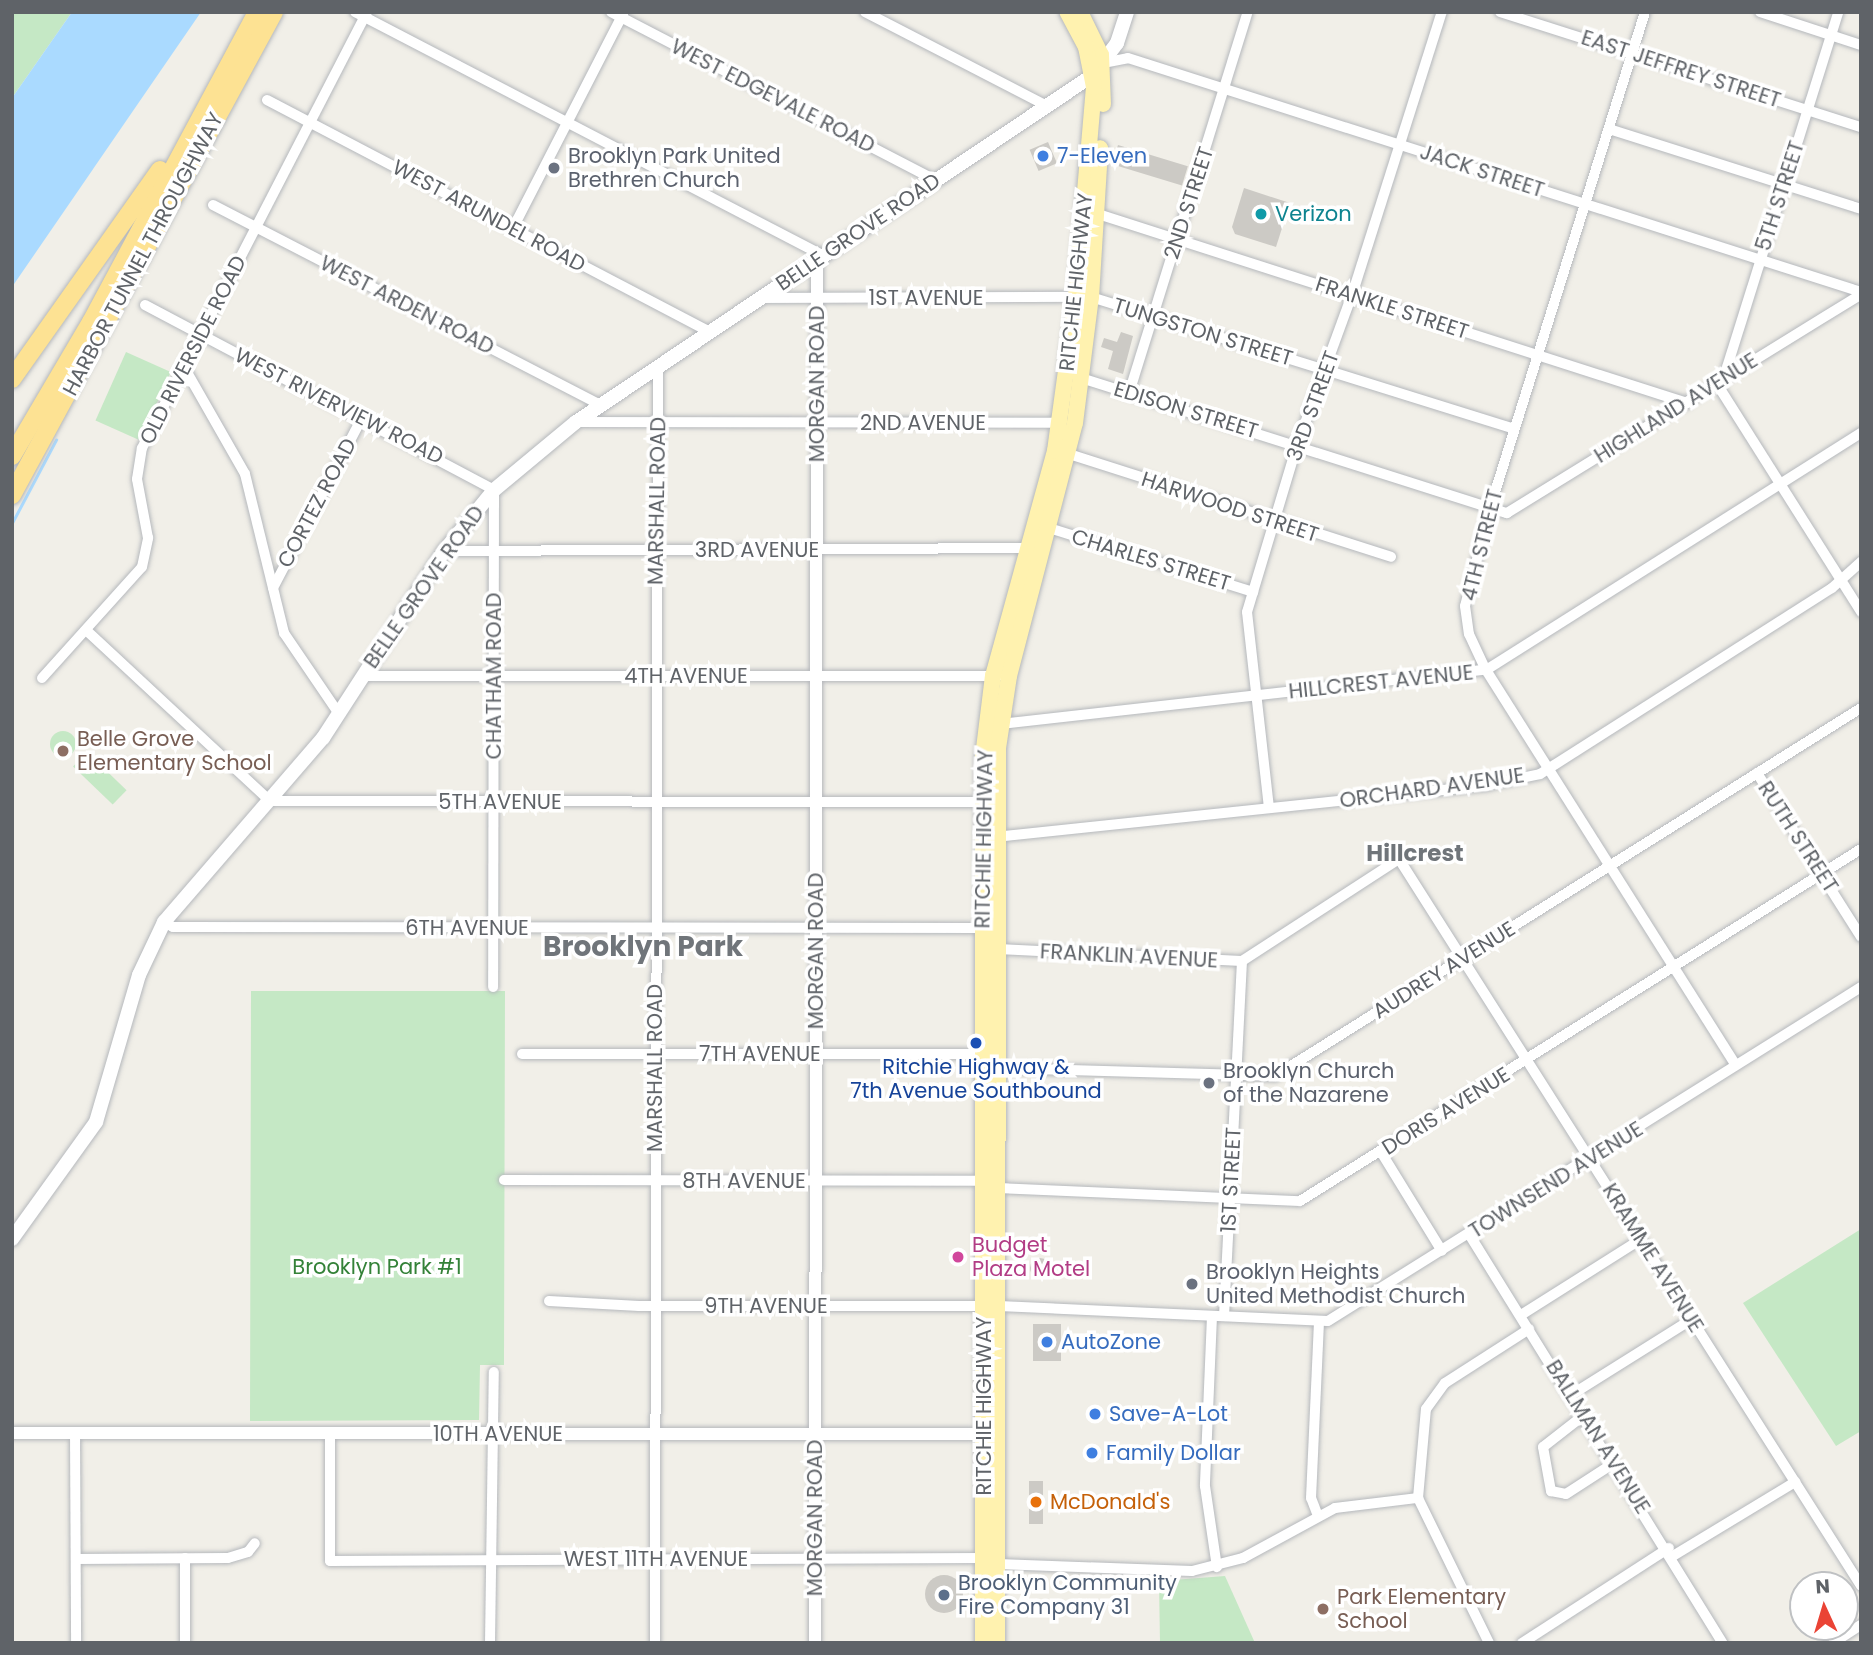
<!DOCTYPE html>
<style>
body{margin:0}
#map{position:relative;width:1873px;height:1655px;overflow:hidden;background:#f1efe8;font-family:Poppins,sans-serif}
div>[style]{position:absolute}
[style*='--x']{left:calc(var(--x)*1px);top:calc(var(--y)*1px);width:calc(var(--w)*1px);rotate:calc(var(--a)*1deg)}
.green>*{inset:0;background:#c5e8c5;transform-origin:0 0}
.round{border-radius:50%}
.water>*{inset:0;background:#aadaff}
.stream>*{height:2.5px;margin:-1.25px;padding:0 1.25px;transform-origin:1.25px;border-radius:1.25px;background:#aadaff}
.building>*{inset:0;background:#cccac5;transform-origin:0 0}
.roads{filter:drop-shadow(0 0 2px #b5b8bc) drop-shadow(0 0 2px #b5b8bc)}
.minor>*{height:10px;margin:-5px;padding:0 5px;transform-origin:5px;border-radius:5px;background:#fff}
.tertiary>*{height:12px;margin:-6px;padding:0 6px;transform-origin:6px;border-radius:6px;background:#fff}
.secondary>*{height:14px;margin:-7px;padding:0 7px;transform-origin:7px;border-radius:7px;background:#fff}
.primary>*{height:16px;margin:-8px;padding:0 8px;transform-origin:8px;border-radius:8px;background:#fff2af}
.motorway>*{height:18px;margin:-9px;padding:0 9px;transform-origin:9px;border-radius:9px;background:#fde293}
.dots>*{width:19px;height:19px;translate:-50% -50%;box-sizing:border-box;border:4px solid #fff;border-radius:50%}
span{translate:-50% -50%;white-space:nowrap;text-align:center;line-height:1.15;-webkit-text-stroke:7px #fff;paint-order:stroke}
.street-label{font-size:21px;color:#5f6368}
.worship-label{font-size:21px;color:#5b616d}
.left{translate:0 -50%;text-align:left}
.shop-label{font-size:21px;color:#366cbe}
.culture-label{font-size:21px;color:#0d838f}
.education-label{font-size:21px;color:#785e54}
.transit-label{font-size:21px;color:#164399}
.hotel-label{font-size:21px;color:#b23c85}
.park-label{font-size:21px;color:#348238}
.food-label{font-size:21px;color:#c56008}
.service-label{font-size:21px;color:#4e5e75}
.neighbourhood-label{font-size:23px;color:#70757a;font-weight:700}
.district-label{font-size:28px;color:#70757a;font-weight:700}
.frame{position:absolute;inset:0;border:14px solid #5f6368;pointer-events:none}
.north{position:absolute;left:1789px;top:1571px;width:70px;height:70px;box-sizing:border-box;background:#fff;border:2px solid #bfc1c3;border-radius:50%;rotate:356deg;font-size:19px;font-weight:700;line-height:28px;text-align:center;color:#5f6368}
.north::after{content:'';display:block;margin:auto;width:24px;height:32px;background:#ea4335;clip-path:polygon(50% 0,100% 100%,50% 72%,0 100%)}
</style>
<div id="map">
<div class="green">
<div style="clip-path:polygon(12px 12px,72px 12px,12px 98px)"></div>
<div style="left:126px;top:352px;width:49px;height:75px;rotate:24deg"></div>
<div class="round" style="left:50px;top:731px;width:26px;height:26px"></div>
<div style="left:87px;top:752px;width:55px;height:20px;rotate:44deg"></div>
<div style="clip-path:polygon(251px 991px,505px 991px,504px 1365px,480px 1365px,479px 1420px,250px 1421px)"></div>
<div style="clip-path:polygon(1861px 1229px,1861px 1431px,1836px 1446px,1743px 1303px)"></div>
<div style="clip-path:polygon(1225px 1576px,1255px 1643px,1160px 1643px,1159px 1581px)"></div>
</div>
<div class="water">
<div style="clip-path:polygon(72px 12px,201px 12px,12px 287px,12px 98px)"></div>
</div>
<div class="stream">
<div style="--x:12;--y:523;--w:94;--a:-62.1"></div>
</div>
<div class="building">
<div style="left:1048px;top:142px;width:23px;height:20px;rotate:67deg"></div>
<div style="left:1118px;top:145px;width:73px;height:20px;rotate:17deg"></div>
<div style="clip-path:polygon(1244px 188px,1290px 203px,1276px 247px,1235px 234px,1232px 227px)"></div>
<div style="clip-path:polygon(1121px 332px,1133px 336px,1123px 374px,1108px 369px,1113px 351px,1101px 347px,1104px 338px,1117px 342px)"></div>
<div class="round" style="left:1030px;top:1258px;width:20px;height:20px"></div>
<div style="left:1033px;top:1324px;width:28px;height:37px"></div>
<div style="left:1029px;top:1481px;width:14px;height:43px"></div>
<div class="round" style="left:925px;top:1575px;width:38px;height:38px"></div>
</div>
<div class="roads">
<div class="minor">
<div style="--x:355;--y:12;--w:526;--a:27.49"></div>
<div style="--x:611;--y:12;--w:365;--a:27.4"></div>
<div style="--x:865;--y:12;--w:203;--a:27.3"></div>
<div style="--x:1500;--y:12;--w:379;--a:17.7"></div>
<div style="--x:1645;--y:12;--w:520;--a:107.35"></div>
<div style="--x:1490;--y:508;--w:101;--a:104.3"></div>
<div style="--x:1465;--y:606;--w:28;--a:82"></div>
<div style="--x:1469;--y:634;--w:40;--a:65"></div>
<div style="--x:1486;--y:670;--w:467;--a:57.7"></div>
<div style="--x:1760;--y:12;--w:106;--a:18.1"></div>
<div style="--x:1103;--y:63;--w:25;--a:-11"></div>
<div style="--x:1128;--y:58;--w:769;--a:17.7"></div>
<div style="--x:267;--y:100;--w:500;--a:27.64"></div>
<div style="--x:1609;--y:129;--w:264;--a:17.6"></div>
<div style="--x:213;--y:205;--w:437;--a:27.3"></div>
<div style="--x:1098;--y:214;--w:619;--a:17.79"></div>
<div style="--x:513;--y:228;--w:241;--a:-62.8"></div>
<div style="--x:762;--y:298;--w:329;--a:-0.2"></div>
<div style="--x:1091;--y:297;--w:443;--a:17.3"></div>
<div style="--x:145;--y:305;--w:395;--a:27.9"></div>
<div style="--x:494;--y:490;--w:497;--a:90.1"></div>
<div style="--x:184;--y:367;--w:123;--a:60.3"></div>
<div style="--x:245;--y:474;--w:164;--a:76.2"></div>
<div style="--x:284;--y:633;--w:98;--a:55.8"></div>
<div style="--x:1081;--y:378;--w:447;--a:17.6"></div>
<div style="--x:1507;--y:513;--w:416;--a:-31.7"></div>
<div style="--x:1723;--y:380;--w:386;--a:-72.6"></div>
<div style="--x:1717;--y:384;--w:270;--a:57.7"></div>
<div style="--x:1129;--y:393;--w:399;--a:-72.7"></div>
<div style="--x:577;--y:422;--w:483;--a:0.1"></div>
<div style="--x:1069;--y:454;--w:338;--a:17.7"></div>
<div style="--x:1049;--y:528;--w:214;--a:17.4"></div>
<div style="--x:444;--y:551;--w:584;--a:-0.29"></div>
<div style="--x:273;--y:588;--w:192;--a:-62.4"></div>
<div style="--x:86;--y:630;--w:251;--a:42.9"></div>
<div style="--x:270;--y:801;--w:712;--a:0.08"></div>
<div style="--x:363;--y:676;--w:635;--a:0"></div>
<div style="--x:42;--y:678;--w:149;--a:-48"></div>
<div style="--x:142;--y:567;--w:30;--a:-78"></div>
<div style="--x:148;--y:538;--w:60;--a:-100.6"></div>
<div style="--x:137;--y:479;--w:31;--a:-81"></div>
<div style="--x:142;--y:448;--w:491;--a:-62.7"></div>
<div style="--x:1001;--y:724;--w:488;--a:-6.4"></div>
<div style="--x:1486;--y:670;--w:444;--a:-32.3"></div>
<div style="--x:1757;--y:773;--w:194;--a:57.6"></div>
<div style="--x:1269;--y:808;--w:197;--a:-96.4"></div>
<div style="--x:1247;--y:612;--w:174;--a:-73.3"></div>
<div style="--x:1297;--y:445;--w:160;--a:-69.9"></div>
<div style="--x:1352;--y:295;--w:297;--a:-72.4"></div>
<div style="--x:995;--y:837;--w:496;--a:-6"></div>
<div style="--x:1488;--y:785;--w:53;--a:-11.9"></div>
<div style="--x:1540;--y:774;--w:346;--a:-32.5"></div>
<div style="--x:1832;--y:588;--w:39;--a:-42"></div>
<div style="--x:164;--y:922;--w:10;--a:29"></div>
<div style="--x:173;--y:927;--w:810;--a:0.07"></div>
<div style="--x:998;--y:949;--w:244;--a:2.8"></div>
<div style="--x:1242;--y:961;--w:187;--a:-33"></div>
<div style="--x:1399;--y:859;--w:861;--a:57.56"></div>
<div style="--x:522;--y:1054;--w:466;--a:0"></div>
<div style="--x:995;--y:1068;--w:280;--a:1.6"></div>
<div style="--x:1275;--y:1076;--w:692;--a:-32.13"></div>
<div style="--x:1381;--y:1152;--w:116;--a:58.4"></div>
<div style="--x:504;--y:1180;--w:480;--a:0.1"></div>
<div style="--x:984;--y:1181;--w:17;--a:25"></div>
<div style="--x:999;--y:1188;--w:301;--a:2.5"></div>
<div style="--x:1300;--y:1201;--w:662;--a:-32.11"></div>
<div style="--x:1469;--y:1234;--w:481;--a:58.2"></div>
<div style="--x:549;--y:1301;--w:90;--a:3.2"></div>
<div style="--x:639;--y:1306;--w:360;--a:0"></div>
<div style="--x:999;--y:1306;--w:329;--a:2.6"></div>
<div style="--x:1328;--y:1321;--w:629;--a:-32.07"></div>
<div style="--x:1521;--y:1315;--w:142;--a:-32.3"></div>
<div style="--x:1212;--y:1316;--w:170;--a:92.4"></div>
<div style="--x:1205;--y:1486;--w:82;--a:81.6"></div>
<div style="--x:1224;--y:1316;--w:355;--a:-87.1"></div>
<div style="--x:1571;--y:1395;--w:143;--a:-32.1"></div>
<div style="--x:1584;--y:1415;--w:52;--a:142"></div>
<div style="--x:1543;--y:1447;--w:45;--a:79.7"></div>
<div style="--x:1551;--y:1491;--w:15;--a:11"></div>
<div style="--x:1566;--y:1494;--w:57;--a:-32.9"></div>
<div style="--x:75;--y:1433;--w:210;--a:89.7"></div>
<div style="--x:330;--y:1433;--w:128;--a:90"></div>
<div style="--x:330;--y:1561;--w:653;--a:-0.26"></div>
<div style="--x:983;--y:1558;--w:16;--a:22"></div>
<div style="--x:998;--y:1564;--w:194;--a:2.1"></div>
<div style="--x:1192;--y:1571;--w:53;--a:-14.3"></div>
<div style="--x:1243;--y:1558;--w:105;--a:-28.5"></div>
<div style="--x:1335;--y:1508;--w:84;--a:-6.9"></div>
<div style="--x:1318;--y:1516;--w:19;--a:-111"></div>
<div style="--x:1311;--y:1498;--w:177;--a:-87.4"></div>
<div style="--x:1673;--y:1556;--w:143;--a:-31.2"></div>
<div style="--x:76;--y:1559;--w:152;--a:-0.4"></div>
<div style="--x:228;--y:1558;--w:21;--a:-17"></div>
<div style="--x:248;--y:1552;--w:11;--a:-52"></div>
<div style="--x:185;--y:1643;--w:85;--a:-90"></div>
<div style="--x:490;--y:1643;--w:271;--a:-89.2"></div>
<div style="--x:655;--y:1643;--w:1276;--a:-89.87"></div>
<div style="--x:1489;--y:1643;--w:161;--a:-116.1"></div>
<div style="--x:1418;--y:1498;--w:89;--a:-84.9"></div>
<div style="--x:1426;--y:1409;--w:32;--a:-54"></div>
<div style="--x:1445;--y:1383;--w:100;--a:-32.7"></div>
<div style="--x:1522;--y:1643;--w:175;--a:-32.9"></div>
<div style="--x:1833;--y:1643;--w:33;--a:-33"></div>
</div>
<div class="tertiary">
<div style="--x:12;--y:1433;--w:971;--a:0.06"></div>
<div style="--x:815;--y:1643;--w:1384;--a:-89.92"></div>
</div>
<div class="secondary">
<div style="--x:12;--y:1239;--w:144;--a:-54.3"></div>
<div style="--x:96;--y:1122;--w:153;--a:-73.7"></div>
<div style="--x:139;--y:975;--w:59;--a:-64.7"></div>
<div style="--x:164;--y:922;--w:243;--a:-49.2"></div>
<div style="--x:323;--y:738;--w:223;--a:-57.1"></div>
<div style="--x:444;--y:551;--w:79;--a:-50.7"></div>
<div style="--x:494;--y:490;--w:107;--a:-39.7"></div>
<div style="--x:576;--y:422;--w:623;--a:-33.87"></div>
<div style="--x:1093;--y:75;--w:40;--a:-53"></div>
<div style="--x:1117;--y:43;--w:33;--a:-72"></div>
</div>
<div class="primary">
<div style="--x:1082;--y:16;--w:43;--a:64"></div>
<div style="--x:1101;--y:55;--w:49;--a:87.7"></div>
<div style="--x:983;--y:1643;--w:886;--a:-90"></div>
<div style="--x:983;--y:757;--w:82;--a:-83"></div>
<div style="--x:993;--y:676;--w:233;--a:-74.6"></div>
<div style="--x:1055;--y:451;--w:155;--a:-82.2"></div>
<div style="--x:1076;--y:297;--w:211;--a:-85.1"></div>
<div style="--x:1094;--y:87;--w:41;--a:-101.3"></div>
<div style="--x:1086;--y:47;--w:40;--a:-118"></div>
<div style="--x:997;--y:1643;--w:895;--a:-89.94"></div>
<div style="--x:998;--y:748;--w:73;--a:-81.3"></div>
<div style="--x:1009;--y:676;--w:261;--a:-75.4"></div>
<div style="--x:1075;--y:423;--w:127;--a:-82.8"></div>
<div style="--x:1091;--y:297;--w:149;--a:-86.5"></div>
</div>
<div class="motorway">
<div style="--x:12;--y:379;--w:256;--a:-54.7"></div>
<div style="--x:12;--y:456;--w:156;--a:-59.5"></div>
<div style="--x:91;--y:322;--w:352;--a:-61.8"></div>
<div style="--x:12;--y:495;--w:549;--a:-61.52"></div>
</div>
</div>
<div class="dots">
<div style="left:1043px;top:156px;background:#3f7fe0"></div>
<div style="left:554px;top:168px;background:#6b7280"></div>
<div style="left:1261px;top:214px;background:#0f9aa8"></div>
<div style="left:63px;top:751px;background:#8d6e63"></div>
<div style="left:976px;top:1043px;background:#1a4fb4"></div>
<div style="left:1209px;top:1083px;background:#6b7280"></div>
<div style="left:958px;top:1257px;background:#d1479c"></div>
<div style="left:1192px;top:1284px;background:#6b7280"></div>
<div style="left:1047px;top:1342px;background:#3f7fe0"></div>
<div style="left:1095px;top:1414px;background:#3f7fe0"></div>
<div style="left:1092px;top:1453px;background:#3f7fe0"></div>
<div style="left:1036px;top:1502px;background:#e8710a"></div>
<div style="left:944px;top:1595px;background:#5c6f8a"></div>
<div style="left:1323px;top:1609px;background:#8d6e63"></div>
</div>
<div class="street-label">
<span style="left:1681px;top:69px;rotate:18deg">EAST JEFFREY STREET</span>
<span style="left:773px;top:96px;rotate:27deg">WEST EDGEVALE ROAD</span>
<span style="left:1482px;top:171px;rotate:18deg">JACK STREET</span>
<span style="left:1780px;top:196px;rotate:-72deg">5TH STREET</span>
<span style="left:1189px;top:203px;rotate:-72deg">2ND STREET</span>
<span style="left:489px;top:216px;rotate:28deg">WEST ARUNDEL ROAD</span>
<span style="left:858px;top:232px;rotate:-34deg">BELLE GROVE ROAD</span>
<span style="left:143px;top:254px;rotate:-62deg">HARBOR TUNNEL THROUGHWAY</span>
<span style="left:1076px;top:282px;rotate:-84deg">RITCHIE HIGHWAY</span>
<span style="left:926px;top:298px">1ST AVENUE</span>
<span style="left:407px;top:305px;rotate:27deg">WEST ARDEN ROAD</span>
<span style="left:1392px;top:308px;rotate:18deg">FRANKLE STREET</span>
<span style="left:1203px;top:332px;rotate:17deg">TUNGSTON STREET</span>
<span style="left:193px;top:350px;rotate:-63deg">OLD RIVERSIDE ROAD</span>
<span style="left:817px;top:384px;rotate:-90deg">MORGAN ROAD</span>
<span style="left:339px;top:406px;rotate:27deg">WEST RIVERVIEW ROAD</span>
<span style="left:1313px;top:406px;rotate:-70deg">3RD STREET</span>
<span style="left:1676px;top:408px;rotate:-32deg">HIGHLAND AVENUE</span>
<span style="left:1186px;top:410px;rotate:17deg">EDISON STREET</span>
<span style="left:923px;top:423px">2ND AVENUE</span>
<span style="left:657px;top:501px;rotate:-89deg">MARSHALL ROAD</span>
<span style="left:317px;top:503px;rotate:-62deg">CORTEZ ROAD</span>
<span style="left:1230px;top:507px;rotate:18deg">HARWOOD STREET</span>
<span style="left:1482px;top:545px;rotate:-76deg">4TH STREET</span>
<span style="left:757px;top:550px">3RD AVENUE</span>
<span style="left:1151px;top:560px;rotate:17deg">CHARLES STREET</span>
<span style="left:424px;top:587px;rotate:-55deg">BELLE GROVE ROAD</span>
<span style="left:494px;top:676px;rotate:-90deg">CHATHAM ROAD</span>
<span style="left:686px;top:676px">4TH AVENUE</span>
<span style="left:1381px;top:682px;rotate:-6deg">HILLCREST AVENUE</span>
<span style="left:1432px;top:788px;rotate:-8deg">ORCHARD AVENUE</span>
<span style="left:500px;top:802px">5TH AVENUE</span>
<span style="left:1798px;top:837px;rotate:57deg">RUTH STREET</span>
<span style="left:984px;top:839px;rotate:-89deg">RITCHIE HIGHWAY</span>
<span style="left:467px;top:928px">6TH AVENUE</span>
<span style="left:816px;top:951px;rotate:-90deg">MORGAN ROAD</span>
<span style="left:1129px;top:956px;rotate:3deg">FRANKLIN AVENUE</span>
<span style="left:1444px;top:970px;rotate:-32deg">AUDREY AVENUE</span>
<span style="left:760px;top:1054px">7TH AVENUE</span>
<span style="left:655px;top:1068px;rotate:-90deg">MARSHALL ROAD</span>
<span style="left:1446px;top:1111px;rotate:-32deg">DORIS AVENUE</span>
<span style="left:1231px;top:1180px;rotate:-87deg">1ST STREET</span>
<span style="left:1556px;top:1180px;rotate:-32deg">TOWNSEND AVENUE</span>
<span style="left:744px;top:1181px">8TH AVENUE</span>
<span style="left:1653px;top:1258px;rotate:58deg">KRAMME AVENUE</span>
<span style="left:766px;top:1306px">9TH AVENUE</span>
<span style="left:984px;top:1406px;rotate:-90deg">RITCHIE HIGHWAY</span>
<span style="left:498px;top:1434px">10TH AVENUE</span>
<span style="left:1598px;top:1437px;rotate:58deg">BALLMAN AVENUE</span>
<span style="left:815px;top:1518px;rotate:-90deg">MORGAN ROAD</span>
<span style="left:656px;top:1559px">WEST 11TH AVENUE</span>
</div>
<div class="worship-label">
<span class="left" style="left:568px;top:168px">Brooklyn Park United<br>Brethren Church</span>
<span class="left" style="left:1223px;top:1083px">Brooklyn Church<br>of the Nazarene</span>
<span class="left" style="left:1206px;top:1284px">Brooklyn Heights<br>United Methodist Church</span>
</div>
<div class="shop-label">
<span class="left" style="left:1057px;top:156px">7-Eleven</span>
<span class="left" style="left:1061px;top:1342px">AutoZone</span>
<span class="left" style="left:1109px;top:1414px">Save-A-Lot</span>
<span class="left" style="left:1106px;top:1453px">Family Dollar</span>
</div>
<div class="culture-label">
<span class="left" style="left:1275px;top:214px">Verizon</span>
</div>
<div class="education-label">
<span class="left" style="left:77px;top:751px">Belle Grove<br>Elementary School</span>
<span class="left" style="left:1337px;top:1609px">Park Elementary<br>School</span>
</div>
<div class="transit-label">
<span style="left:976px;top:1079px">Ritchie Highway &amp;<br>7th Avenue Southbound</span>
</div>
<div class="hotel-label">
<span class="left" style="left:972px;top:1257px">Budget<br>Plaza Motel</span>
</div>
<div class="park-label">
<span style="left:377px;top:1267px">Brooklyn Park #1</span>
</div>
<div class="food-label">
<span class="left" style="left:1050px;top:1502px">McDonald's</span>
</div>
<div class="service-label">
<span class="left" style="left:958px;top:1595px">Brooklyn Community<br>Fire Company 31</span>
</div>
<div class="neighbourhood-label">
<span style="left:1415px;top:853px">Hillcrest</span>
</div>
<div class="district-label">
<span style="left:643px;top:947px">Brooklyn Park</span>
</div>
<div class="frame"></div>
<div class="north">N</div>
</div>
